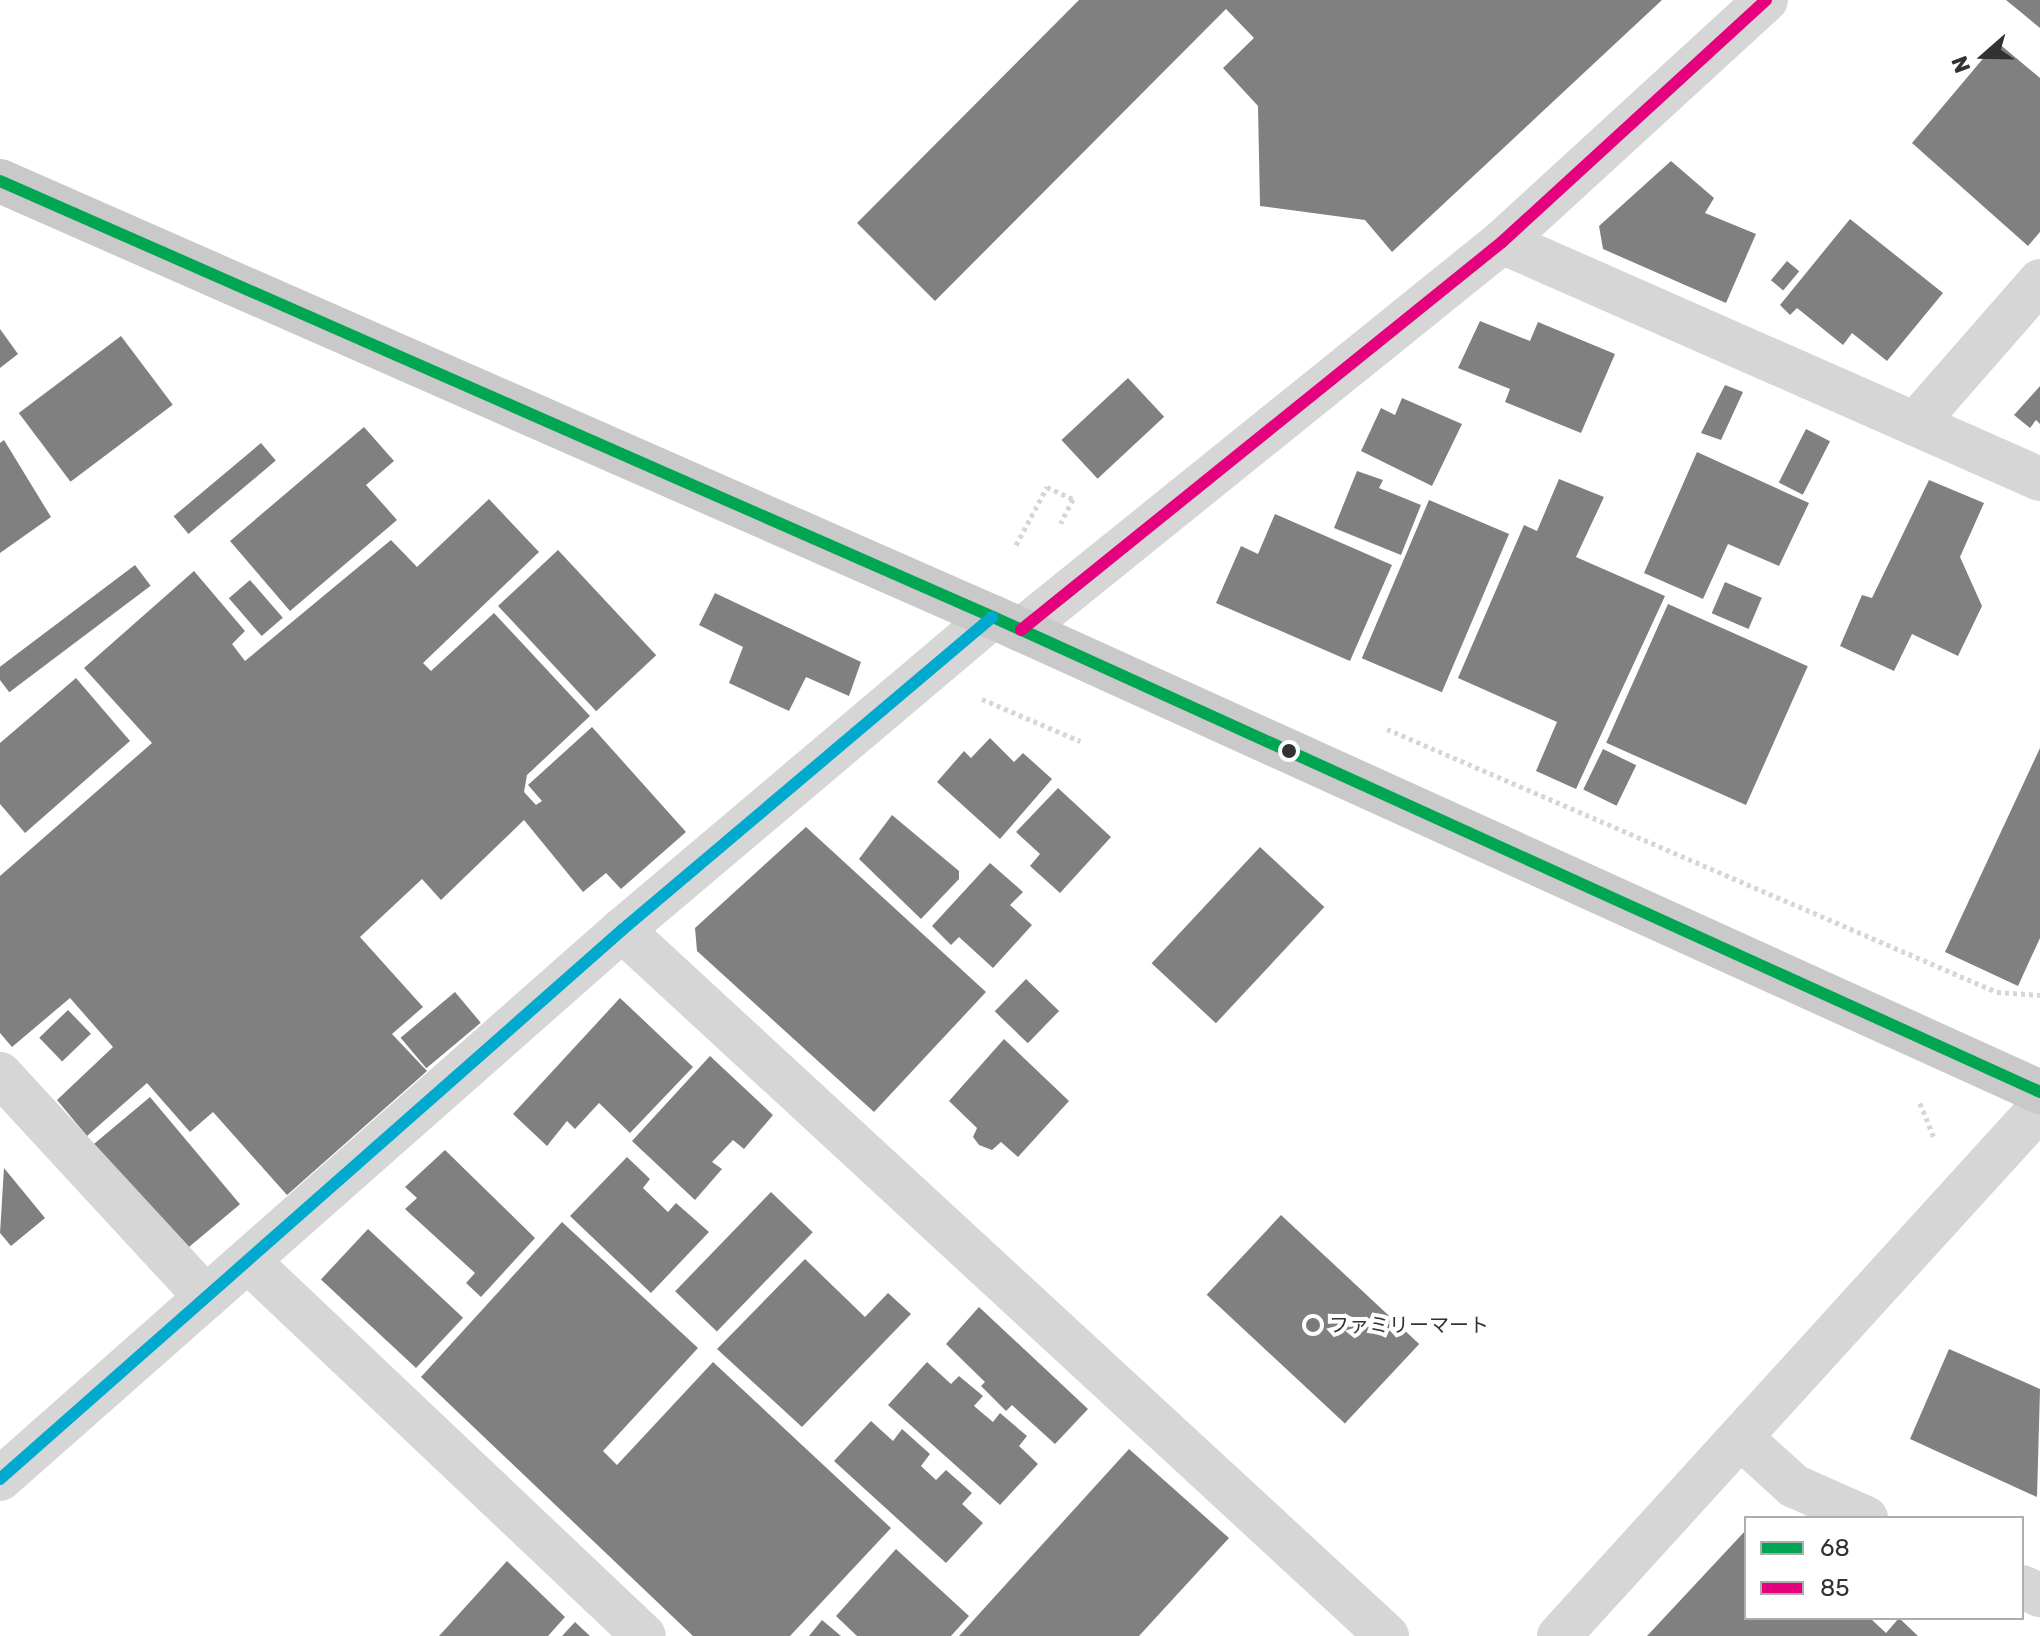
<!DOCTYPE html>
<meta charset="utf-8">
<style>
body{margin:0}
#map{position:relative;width:2040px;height:1636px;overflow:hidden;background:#fff;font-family:Rubik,"Noto Sans JP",sans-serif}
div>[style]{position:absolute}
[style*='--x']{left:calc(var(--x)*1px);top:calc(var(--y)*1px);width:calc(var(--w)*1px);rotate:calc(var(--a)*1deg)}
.building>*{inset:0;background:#808080;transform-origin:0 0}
.path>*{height:5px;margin-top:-2.5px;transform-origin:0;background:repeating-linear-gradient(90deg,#d6d6d6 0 4px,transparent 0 8px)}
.minor>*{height:44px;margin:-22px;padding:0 22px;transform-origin:22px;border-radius:22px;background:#d6d6d6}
.major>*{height:44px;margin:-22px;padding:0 22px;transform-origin:22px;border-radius:22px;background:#c9c9c9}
.bus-1>*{height:12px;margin:-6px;padding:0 6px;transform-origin:6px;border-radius:6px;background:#00a651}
.bus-2>*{height:12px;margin:-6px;padding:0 6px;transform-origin:6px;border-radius:6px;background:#e5007d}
.bus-3>*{height:12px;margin:-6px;padding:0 6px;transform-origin:6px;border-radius:6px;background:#00a9ce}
.dots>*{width:22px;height:22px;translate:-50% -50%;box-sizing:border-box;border:4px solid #fff;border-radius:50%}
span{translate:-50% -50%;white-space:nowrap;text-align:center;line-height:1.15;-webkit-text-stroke:8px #fff;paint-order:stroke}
.poi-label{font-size:20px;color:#323232}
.left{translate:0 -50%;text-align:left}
.legend{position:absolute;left:1744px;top:1516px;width:280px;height:104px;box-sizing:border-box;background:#fff;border:2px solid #adadad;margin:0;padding:10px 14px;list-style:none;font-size:24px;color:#323232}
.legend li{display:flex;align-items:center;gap:16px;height:40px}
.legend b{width:40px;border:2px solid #adadad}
.north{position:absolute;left:1944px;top:16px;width:80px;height:80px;-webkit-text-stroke:6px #fff;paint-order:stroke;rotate:250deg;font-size:22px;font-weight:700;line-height:32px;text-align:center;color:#323232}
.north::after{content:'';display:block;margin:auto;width:28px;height:36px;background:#323232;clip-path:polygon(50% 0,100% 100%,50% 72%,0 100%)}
</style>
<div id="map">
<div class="building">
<div style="clip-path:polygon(1079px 0,1662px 0,1392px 252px,1365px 220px,1260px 206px,1258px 106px,1223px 68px,1254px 38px,1226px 9px,935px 301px,857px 223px)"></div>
<div style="clip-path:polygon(2006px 0,2040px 0,2040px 28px)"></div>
<div style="clip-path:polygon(1997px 42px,2040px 78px,2040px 232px,2028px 246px,1912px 143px)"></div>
<div style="clip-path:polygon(1671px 161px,1714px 198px,1705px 213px,1756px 234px,1726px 303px,1603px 249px,1599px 226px)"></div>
<div style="clip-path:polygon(1850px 219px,1943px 293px,1887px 361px,1852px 333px,1843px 345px,1797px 308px,1790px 315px,1780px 305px)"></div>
<div style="left:1787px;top:261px;width:16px;height:25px;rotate:40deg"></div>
<div style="clip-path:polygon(1480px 321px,1530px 341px,1538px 322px,1615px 354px,1581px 433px,1505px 402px,1510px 389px,1458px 368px)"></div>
<div style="clip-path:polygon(0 329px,18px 354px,0 368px)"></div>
<div style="left:121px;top:336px;width:86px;height:128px;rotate:53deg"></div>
<div style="left:1128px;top:378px;width:53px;height:91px;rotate:47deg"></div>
<div style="clip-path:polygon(1725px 385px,1743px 392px,1721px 440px,1701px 433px)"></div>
<div style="clip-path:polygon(2040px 386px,2040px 424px,2036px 420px,2030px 428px,2014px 415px)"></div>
<div style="clip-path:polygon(1402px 398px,1462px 424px,1432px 486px,1361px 451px,1381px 408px,1395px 415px)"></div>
<div style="clip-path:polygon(364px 427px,394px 461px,366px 485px,397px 520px,290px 611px,230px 541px)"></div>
<div style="left:1806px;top:429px;width:27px;height:60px;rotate:27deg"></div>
<div style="clip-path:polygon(4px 440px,51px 517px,0 553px,0 443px)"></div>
<div style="left:261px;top:443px;width:23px;height:114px;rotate:50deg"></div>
<div style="clip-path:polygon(1697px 452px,1809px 503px,1779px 566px,1728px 544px,1703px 599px,1644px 573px)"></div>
<div style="clip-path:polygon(1357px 471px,1383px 480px,1379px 488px,1421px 505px,1401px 555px,1334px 528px)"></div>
<div style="clip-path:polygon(1559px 479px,1604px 497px,1576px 557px,1665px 596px,1576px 789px,1536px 771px,1557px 722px,1458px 678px,1524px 525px,1537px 531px)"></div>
<div style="clip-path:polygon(1929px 480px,1984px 503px,1960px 557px,1982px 606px,1958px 656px,1912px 634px,1894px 671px,1840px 646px,1862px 595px,1872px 598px)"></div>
<div style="clip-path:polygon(489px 499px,539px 552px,423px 663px,431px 671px,494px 613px,590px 716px,527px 775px,524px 792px,536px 805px,542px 801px,528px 785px,592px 727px,686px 832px,621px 889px,606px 873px,583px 892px,524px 820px,441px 900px,422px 879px,360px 937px,423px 1007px,392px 1034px,427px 1071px,287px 1195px,213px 1112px,190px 1132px,147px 1083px,87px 1136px,57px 1100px,113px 1047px,70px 998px,12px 1047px,0 1033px,0 876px,152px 743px,84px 668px,194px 571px,245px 631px,232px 644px,245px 661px,391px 540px,417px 567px)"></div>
<div style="left:1429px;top:500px;width:87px;height:172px;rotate:23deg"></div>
<div style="clip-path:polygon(1275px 514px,1392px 565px,1350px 661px,1216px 603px,1241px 546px,1258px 554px)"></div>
<div style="left:558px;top:550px;width:144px;height:82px;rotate:47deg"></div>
<div style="left:135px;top:565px;width:26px;height:177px;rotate:53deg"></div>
<div style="left:250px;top:580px;width:50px;height:28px;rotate:49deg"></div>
<div style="left:1725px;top:582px;width:40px;height:34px;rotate:23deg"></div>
<div style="clip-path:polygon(715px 593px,861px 662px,849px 696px,806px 677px,789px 711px,729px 683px,743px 647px,699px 625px)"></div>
<div style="left:1668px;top:604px;width:153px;height:152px;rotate:24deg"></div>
<div style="clip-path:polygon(76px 678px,130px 741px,25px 833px,0 804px,0 743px)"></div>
<div style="clip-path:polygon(990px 738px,1014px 762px,1023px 753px,1052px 779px,1000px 839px,937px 782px,964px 751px,971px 758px)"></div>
<div style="clip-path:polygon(2040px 748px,2040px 938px,2018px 986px,1945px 952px)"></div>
<div style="left:1603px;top:749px;width:37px;height:45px;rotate:26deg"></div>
<div style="clip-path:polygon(1058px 788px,1111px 837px,1060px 893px,1030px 866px,1040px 854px,1016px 832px)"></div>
<div style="clip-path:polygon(892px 815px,959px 871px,959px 879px,921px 919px,859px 859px)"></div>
<div style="clip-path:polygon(806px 827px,986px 992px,874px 1112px,697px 951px,695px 928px)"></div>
<div style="left:1260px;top:847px;width:88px;height:159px;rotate:43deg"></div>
<div style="clip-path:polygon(990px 863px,1023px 892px,1010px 905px,1032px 925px,993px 968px,959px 937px,951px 945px,932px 926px)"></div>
<div style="left:1026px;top:979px;width:46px;height:45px;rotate:44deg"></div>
<div style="left:455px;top:992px;width:40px;height:71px;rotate:50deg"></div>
<div style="clip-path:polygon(620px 998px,693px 1067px,630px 1133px,599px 1103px,575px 1129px,567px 1121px,547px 1146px,513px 1114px)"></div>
<div style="left:68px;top:1010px;width:33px;height:40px;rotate:46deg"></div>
<div style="clip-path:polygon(1004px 1039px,1069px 1101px,1018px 1157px,1001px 1142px,992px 1150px,979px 1145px,973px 1137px,977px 1128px,949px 1101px)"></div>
<div style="clip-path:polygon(710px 1056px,773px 1115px,744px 1149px,733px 1140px,712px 1162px,722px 1169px,695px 1200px,632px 1141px)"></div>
<div style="left:150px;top:1097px;width:140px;height:74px;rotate:50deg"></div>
<div style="clip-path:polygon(445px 1150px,535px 1238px,481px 1297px,466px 1283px,475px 1273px,405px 1209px,417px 1198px,405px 1187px)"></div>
<div style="clip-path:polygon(627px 1157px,650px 1179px,643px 1188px,668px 1212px,676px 1203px,709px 1232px,651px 1293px,570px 1216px)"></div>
<div style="clip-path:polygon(4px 1168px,45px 1218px,11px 1246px,0 1233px)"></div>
<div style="left:771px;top:1192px;width:58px;height:138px;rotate:44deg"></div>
<div style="left:1281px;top:1215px;width:189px;height:109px;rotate:43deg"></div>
<div style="clip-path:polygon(562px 1222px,698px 1348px,603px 1451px,617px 1465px,713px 1362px,891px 1528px,790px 1636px,693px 1636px,421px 1377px)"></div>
<div style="left:368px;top:1229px;width:130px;height:69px;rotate:43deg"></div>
<div style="clip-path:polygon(805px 1259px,865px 1317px,888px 1293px,911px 1314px,802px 1427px,717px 1349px)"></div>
<div style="clip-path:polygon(979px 1307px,1088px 1409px,1055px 1444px,1012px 1405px,1006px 1411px,981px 1386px,985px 1382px,946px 1344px)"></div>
<div style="clip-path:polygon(1949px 1349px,2040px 1389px,2037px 1497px,1910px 1439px)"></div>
<div style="clip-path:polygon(927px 1362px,951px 1384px,959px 1376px,983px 1396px,974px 1406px,993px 1422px,1000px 1413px,1027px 1436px,1019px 1446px,1038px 1464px,1000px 1505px,888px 1405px)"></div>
<div style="clip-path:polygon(871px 1421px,893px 1441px,902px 1429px,930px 1454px,921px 1466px,936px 1480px,946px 1470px,972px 1493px,962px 1504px,983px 1523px,946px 1563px,834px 1461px)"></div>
<div style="clip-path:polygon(1129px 1449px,1229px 1538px,1139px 1636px,959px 1636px)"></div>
<div style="clip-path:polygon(1746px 1530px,1746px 1618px,1870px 1618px,1886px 1633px,1899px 1618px,1918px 1636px,1647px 1636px)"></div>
<div style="clip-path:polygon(896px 1549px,969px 1616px,951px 1636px,857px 1636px,836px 1616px)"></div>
<div style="clip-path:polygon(507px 1561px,565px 1617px,548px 1636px,439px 1636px)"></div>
<div style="clip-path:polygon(822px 1620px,841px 1636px,809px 1636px)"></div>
<div style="clip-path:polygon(575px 1622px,590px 1636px,562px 1636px)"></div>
</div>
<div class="path">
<div style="--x:1016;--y:545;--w:66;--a:-61.9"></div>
<div style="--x:1047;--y:487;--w:29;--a:25"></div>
<div style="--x:1073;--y:499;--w:27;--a:117"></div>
<div style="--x:982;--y:699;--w:107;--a:23.2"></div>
<div style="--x:1387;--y:729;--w:664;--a:23.32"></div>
<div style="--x:1997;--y:992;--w:43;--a:4"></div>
<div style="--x:1920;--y:1103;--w:37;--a:68"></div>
</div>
<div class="minor">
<div style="--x:1502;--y:242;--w:588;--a:23.77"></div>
<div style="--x:1915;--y:424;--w:190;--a:-48.8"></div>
<div style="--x:1021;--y:630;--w:618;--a:-38.89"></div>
<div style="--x:1502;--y:242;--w:358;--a:-42.5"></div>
<div style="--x:622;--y:930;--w:1041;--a:42.7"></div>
<div style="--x:0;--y:1074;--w:304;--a:47.3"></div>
<div style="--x:248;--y:1261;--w:545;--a:43.44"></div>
<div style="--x:1741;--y:1438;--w:72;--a:42.2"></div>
<div style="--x:1794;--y:1486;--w:79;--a:24"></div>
<div style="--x:0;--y:1479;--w:830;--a:-41.43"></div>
<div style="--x:622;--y:930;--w:485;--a:-40.2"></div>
<div style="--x:2022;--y:1587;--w:20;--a:24"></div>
<div style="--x:1559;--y:1636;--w:714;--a:-47.67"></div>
</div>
<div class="major">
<div style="--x:0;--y:181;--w:1085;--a:23.71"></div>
<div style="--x:993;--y:617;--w:1150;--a:24.4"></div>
</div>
<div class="bus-1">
<div style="--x:0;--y:181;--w:1085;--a:23.71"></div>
<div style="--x:993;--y:617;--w:1150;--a:24.4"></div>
</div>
<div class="bus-2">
<div style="--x:1021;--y:630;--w:618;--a:-38.89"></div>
<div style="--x:1502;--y:242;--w:358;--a:-42.5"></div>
</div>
<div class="bus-3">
<div style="--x:0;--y:1479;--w:830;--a:-41.43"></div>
<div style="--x:622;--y:930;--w:485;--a:-40.2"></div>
</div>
<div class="dots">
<div style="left:1289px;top:751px;background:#323232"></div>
<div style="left:1313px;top:1325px;background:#7a7a7a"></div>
</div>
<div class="poi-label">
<span class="left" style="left:1329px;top:1325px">ファミリーマート</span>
</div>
<ul class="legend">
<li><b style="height:10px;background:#00a651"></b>68</li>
<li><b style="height:10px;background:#e5007d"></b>85</li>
</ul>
<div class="north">N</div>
</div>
